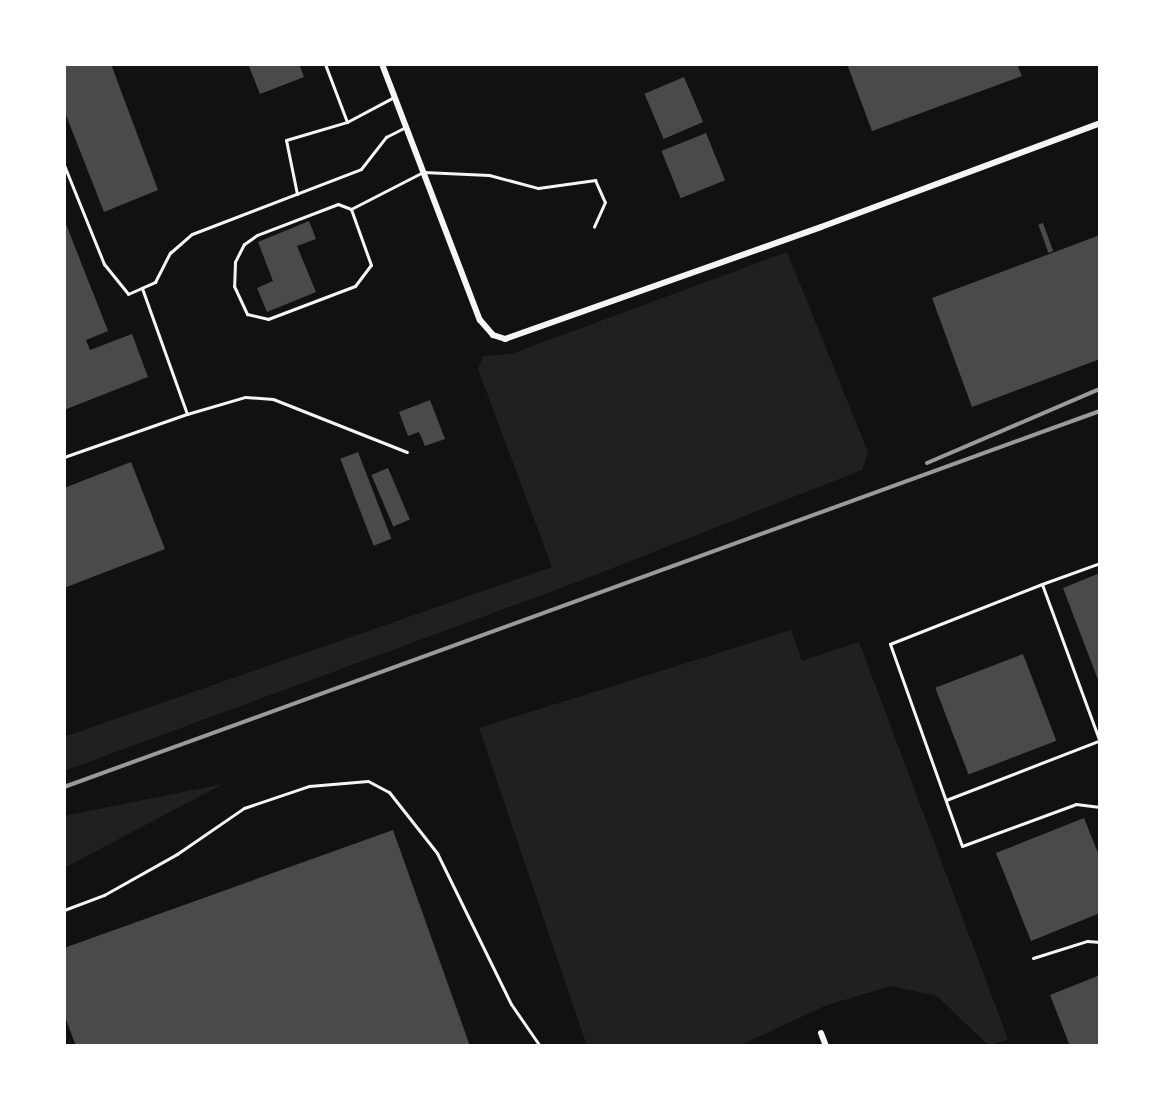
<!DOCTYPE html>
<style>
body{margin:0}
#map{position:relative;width:1164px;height:1110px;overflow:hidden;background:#111;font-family:"Work Sans",sans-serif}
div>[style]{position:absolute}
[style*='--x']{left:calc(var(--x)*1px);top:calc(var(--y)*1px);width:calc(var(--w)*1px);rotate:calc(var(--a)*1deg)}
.green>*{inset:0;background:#202020}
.building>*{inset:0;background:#4a4a4a;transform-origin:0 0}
.service>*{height:3px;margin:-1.5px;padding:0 1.5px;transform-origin:1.5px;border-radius:1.5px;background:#f5f5f5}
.minor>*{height:6px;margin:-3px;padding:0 3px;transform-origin:3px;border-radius:3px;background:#f5f5f5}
.rail>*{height:4px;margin:-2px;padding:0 2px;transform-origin:2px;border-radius:2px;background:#9a9a9a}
span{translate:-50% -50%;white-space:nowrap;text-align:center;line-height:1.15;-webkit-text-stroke:6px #fff;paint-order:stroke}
.frame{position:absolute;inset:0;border:66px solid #fff;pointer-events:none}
</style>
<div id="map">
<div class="green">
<div style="clip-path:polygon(787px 252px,868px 452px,862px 470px,577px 582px,64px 771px,64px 737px,552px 567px,478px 369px,483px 356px,511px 354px)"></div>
<div style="clip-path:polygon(791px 630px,802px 661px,859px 642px,1008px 1039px,989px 1046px,937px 996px,891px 986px,827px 1005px,739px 1046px,587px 1046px,479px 728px)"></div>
<div style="clip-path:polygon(223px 784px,64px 868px,64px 816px)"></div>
</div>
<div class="building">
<div style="clip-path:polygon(64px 64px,111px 64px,158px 190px,104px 212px,64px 110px)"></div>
<div style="clip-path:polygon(248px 64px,299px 64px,304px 77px,260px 94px)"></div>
<div style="clip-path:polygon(847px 64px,1017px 64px,1022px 76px,872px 131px)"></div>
<div style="left:684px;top:77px;width:49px;height:43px;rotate:67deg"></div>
<div style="left:706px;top:133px;width:51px;height:48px;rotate:68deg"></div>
<div style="clip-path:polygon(64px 219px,108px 331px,86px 340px,90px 350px,132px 334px,148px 377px,64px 410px)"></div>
<div style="clip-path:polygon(309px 221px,316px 239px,297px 246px,316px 292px,267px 312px,257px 288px,273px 281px,258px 242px)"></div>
<div style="left:1043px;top:223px;width:30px;height:5px;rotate:70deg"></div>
<div style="clip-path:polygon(1100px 235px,1100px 359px,972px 407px,932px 298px)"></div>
<div style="clip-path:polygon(430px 400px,445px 439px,425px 446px,419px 432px,408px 436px,399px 412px)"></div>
<div style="left:358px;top:452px;width:93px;height:19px;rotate:69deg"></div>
<div style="clip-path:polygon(131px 462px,165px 549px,64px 588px,64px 488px)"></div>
<div style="left:388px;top:468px;width:56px;height:18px;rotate:67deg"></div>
<div style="clip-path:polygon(1100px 573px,1100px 685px,1063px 588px)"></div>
<div style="left:1023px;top:654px;width:93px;height:94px;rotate:69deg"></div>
<div style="clip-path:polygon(1084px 818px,1100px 858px,1100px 913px,1031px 941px,996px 853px)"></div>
<div style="clip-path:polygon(393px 830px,470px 1046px,76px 1046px,64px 1014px,64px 948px)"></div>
<div style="clip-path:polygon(1100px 975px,1100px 1046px,1070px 1046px,1050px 995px)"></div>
</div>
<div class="service">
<div style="--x:325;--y:64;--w:62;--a:69.2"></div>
<div style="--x:64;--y:165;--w:107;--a:68"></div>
<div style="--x:104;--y:264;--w:38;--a:51"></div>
<div style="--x:128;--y:294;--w:30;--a:-24"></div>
<div style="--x:155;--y:282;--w:33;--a:-63"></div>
<div style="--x:170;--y:253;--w:29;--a:-41"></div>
<div style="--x:192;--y:234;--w:181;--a:-21"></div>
<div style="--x:361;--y:169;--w:41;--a:-52"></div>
<div style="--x:386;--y:137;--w:22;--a:-27"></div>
<div style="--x:297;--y:194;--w:55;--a:-101.5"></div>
<div style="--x:286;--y:140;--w:64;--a:-16.4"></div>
<div style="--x:347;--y:122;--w:53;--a:-28"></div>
<div style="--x:351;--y:209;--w:14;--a:-159"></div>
<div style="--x:338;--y:204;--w:87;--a:159.1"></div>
<div style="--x:257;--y:235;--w:16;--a:145"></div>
<div style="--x:244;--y:244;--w:20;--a:117"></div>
<div style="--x:235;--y:262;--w:24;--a:92"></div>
<div style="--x:234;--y:286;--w:31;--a:65"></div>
<div style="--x:247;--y:314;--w:22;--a:13"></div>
<div style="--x:268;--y:319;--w:93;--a:-20.8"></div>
<div style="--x:355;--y:286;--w:26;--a:-53"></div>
<div style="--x:371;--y:265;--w:59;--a:-109.7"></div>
<div style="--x:351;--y:209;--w:81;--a:-27.2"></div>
<div style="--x:423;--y:172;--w:66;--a:2.6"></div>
<div style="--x:489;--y:175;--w:51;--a:14.9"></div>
<div style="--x:538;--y:188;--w:58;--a:-8"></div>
<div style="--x:595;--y:180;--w:24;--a:66"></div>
<div style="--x:605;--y:202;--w:27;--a:114"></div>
<div style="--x:187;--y:414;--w:60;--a:-16.3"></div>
<div style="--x:245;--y:397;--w:28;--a:4"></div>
<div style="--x:273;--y:399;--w:144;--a:21.6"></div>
<div style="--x:64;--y:457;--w:130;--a:-19.3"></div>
<div style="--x:187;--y:414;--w:134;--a:-109.7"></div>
<div style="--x:1042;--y:584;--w:62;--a:-19.9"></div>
<div style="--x:1100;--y:742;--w:168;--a:-110.2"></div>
<div style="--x:1042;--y:584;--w:163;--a:158.5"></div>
<div style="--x:890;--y:644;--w:214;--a:70.4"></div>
<div style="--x:962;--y:846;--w:121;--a:-20.2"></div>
<div style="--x:1076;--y:804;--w:24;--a:7"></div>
<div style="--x:946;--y:800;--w:163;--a:-21.2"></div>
<div style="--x:64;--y:910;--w:43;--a:-20.6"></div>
<div style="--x:104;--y:895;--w:84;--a:-29.3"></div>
<div style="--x:177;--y:854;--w:81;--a:-34.5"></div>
<div style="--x:244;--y:808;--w:69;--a:-18.7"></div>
<div style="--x:309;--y:786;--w:59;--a:-4.8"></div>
<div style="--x:368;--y:781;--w:24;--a:28"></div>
<div style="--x:389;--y:792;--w:78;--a:51.8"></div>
<div style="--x:437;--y:853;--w:168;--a:63.9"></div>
<div style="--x:511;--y:1004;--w:51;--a:55.4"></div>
<div style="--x:1033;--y:958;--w:57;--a:-17.5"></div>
<div style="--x:1087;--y:941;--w:13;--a:4"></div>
</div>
<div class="minor">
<div style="--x:382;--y:64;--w:274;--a:69.1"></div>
<div style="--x:480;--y:320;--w:20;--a:49"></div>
<div style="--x:493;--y:335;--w:13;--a:18"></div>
<div style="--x:505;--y:339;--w:335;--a:-19.5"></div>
<div style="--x:821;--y:227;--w:298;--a:-20.4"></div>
<div style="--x:821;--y:1033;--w:14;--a:69"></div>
</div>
<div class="rail">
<div style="--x:927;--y:463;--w:188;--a:-23.2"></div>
<div style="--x:64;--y:787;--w:1102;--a:-19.95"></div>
</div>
<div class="frame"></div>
</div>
